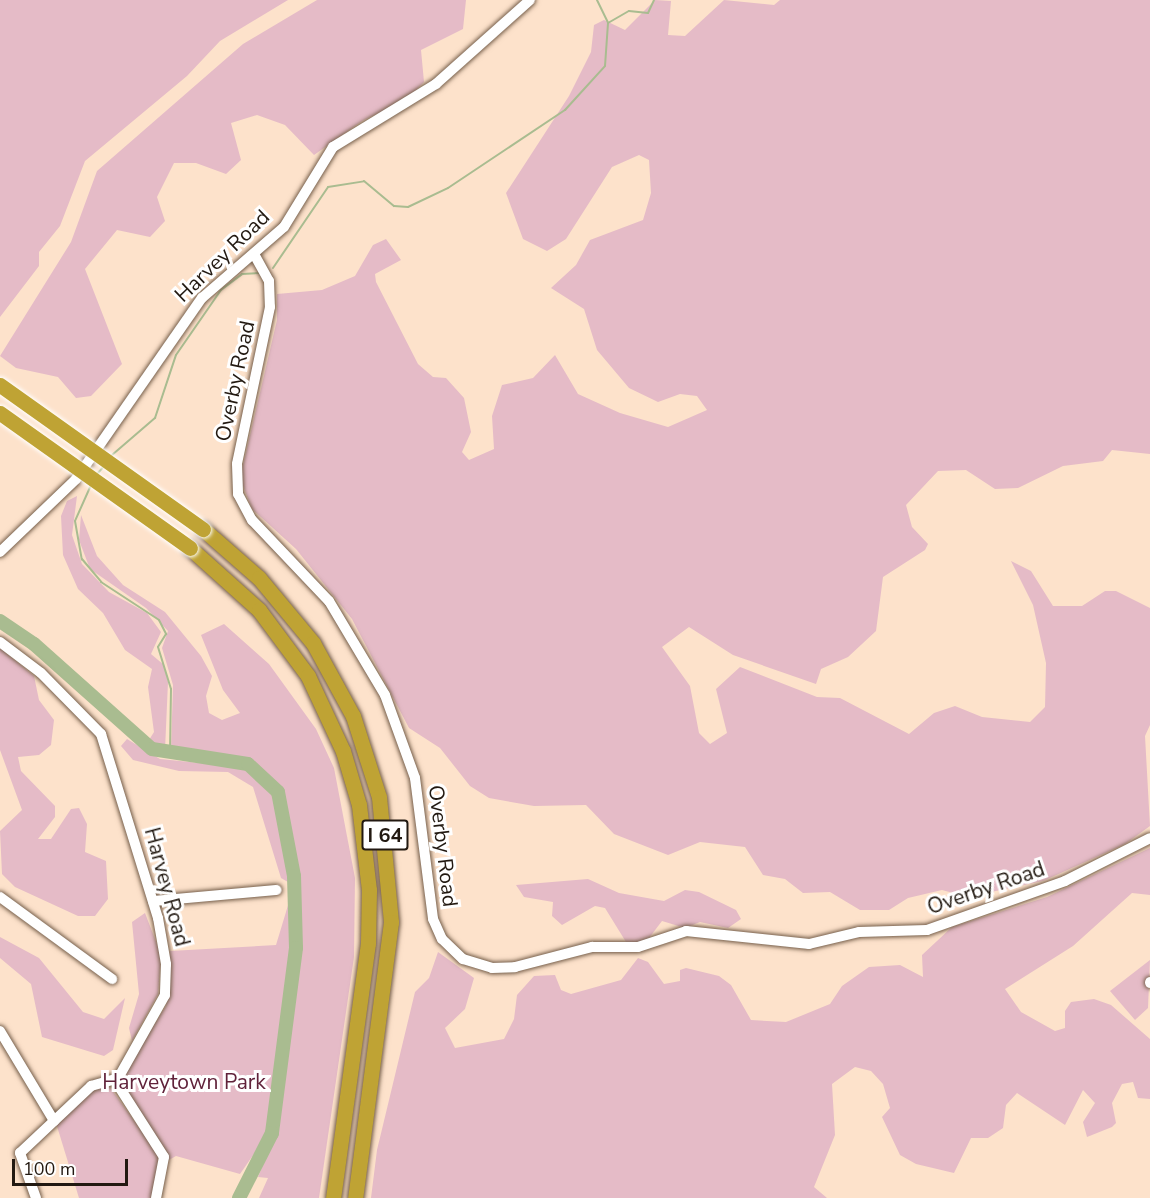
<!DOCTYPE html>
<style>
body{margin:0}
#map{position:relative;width:1150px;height:1198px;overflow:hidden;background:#fde2cb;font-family:"Nunito Sans",sans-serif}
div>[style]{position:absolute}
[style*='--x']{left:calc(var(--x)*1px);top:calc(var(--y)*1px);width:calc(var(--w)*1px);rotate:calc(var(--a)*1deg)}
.green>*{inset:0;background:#e5bbc7}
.stream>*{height:2px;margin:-1px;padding:0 1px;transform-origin:1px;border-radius:1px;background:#a9bc90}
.river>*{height:14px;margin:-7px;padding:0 7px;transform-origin:7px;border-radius:7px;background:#a9bc90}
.roads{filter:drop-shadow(0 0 2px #765f4b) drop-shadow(0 0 2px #765f4b)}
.minor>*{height:10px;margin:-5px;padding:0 5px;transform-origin:5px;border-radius:5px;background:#fff}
.highway>*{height:15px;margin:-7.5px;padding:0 7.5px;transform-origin:7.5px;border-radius:7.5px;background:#bfa334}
.bridges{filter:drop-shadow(0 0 2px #fff) drop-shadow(0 0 2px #fff)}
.highway-bridge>*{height:15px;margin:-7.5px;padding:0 7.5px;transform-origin:7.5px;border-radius:7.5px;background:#bfa334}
span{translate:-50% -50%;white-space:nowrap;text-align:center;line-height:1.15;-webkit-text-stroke:6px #fff;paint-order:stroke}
.shield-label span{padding:2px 4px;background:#fff;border:2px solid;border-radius:4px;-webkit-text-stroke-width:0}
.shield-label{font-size:20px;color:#221911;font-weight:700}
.street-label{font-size:21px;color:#221911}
.park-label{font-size:21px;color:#60223a}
.scale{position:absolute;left:12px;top:1159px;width:116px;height:27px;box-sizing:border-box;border:3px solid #221911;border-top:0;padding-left:8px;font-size:18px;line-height:21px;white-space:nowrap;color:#221911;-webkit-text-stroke:4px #fff;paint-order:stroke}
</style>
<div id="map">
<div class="green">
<div style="clip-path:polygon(0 0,288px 0,220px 41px,187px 76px,85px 161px,60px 226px,39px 252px,39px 266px,0 317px)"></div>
<div style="clip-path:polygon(317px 0,466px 0,463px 29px,421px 50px,424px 82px,407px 99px,362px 121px,314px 155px,285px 125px,257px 115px,231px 123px,241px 160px,226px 174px,196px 163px,174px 163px,157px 197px,165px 221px,150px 237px,117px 230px,85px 269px,122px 364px,91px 396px,76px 398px,58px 377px,16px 368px,0 356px,71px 242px,97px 171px,243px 44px)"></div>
<div style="clip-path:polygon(655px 0,671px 1px,668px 35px,685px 36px,724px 0,774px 5px,780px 0,1150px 0,1150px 454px,1112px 450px,1103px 461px,1063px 466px,1018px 488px,995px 489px,966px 470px,938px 471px,906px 505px,912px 527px,928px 544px,925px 550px,883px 577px,876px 631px,848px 657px,821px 669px,816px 684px,733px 655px,689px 627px,662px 647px,690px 686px,699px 733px,710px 744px,727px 733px,716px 689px,740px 667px,817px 697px,840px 698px,909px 734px,934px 713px,955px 706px,982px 717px,1030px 722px,1045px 707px,1046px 663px,1033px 605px,1011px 561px,1031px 571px,1053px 606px,1082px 606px,1105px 591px,1116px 591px,1150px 608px,1150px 725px,1145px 736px,1150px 826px,1125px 844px,1043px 881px,968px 897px,942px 890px,908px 898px,889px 910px,860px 910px,830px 892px,803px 893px,785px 879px,763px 875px,745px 847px,700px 842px,668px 855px,614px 834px,586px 805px,534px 806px,489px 798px,470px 786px,440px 748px,409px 728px,352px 619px,296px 549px,252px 509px,240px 478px,277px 320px,277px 294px,322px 290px,355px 276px,373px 245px,386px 239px,401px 260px,375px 274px,376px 282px,418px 364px,433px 377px,446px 378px,464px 398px,471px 432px,462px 452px,469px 460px,494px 449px,492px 416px,502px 385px,533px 378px,555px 355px,578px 394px,620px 413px,668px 427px,707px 410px,697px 396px,680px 394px,658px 402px,629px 388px,597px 350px,584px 309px,551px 288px,576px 265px,590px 240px,643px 220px,651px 193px,649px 160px,639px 155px,612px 167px,566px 239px,547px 251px,523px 239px,506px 193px,569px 96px,591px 52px,594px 25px,604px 20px,625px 30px)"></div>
<div style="clip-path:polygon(77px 496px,72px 535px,82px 564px,109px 592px,147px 613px,161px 632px,151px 654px,164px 665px,168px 682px,165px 750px,149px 740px,154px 732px,148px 687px,152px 669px,125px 650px,103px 613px,78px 589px,63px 555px,61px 516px,67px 501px)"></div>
<div style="clip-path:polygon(81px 515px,97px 556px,123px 585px,165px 612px,201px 656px,212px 676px,206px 696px,209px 713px,222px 720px,240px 713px,223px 690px,201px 635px,224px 624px,269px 664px,316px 729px,334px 768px,355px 878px,354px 957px,319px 1198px,259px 1198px,268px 1178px,258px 1177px,274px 1139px,282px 1101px,299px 941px,299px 896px,287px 806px,276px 783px,245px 760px,190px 760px,171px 750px,173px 685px,162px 648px,168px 631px,146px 608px,90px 569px,79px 540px)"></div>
<div style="clip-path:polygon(0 648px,34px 676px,39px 700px,54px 720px,51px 745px,39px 755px,18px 757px,21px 771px,55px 806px,55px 817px,38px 839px,51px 839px,71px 809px,79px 808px,87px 824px,85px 852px,106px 861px,108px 899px,95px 916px,78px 916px,15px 887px,2px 874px,0 831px,22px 810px,0 750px)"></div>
<div style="clip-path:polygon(127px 739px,160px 759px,240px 767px,268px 785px,279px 802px,288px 882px,281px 878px,253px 787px,228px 772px,179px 771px,133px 760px,121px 746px)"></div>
<div style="clip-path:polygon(1150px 848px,1150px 895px,1132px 893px,1073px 946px,1005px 989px,1021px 1012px,1055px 1031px,1065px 1028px,1065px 1011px,1071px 1002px,1094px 999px,1111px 1005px,1150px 1039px,1150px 1099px,1138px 1098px,1133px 1082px,1122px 1084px,1112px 1103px,1116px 1123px,1112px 1127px,1087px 1137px,1083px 1122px,1095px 1103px,1083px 1090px,1065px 1125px,1017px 1093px,1006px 1105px,1003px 1128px,988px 1138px,971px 1138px,954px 1173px,916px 1164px,900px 1155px,882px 1117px,890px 1108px,883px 1084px,871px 1071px,855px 1067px,832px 1084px,835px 1135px,814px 1187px,827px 1198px,371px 1198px,377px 1150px,415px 992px,429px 978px,438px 952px,474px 978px,465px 1009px,445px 1028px,455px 1048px,504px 1039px,514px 1019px,517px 995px,534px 976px,555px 975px,561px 990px,571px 994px,621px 980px,638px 958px,648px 962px,664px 984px,680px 981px,680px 970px,686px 968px,719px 976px,731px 985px,751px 1020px,786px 1022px,830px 1004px,842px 986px,869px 967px,900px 965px,923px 977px,922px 955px,952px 927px,1047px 897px)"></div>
<div style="clip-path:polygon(588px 879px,619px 893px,664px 901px,685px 890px,699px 892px,736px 910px,741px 919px,728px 928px,700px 922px,685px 928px,662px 921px,646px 942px,626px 942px,605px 908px,595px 906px,562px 925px,552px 916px,553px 902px,524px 897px,516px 885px)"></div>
<div style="clip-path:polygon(289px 902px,292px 937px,265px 1138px,240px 1174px,176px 1156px,169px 1160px,123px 1093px,121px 1077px,166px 1006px,170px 951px,276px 945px)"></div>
<div style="clip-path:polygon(145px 913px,161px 955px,158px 994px,132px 1041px,129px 1028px,139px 994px,132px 922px)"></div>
<div style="clip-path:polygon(0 937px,39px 958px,83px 1012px,104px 1019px,125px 998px,113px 1050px,104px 1056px,42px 1037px,31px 984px,0 958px)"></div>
<div style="clip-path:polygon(1150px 960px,1148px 1008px,1135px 1020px,1110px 991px)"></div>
<div style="clip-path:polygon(109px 1086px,159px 1155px,153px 1198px,79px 1198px,56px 1123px,92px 1090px)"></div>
</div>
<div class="stream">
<div style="--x:597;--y:0;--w:25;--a:64"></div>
<div style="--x:273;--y:268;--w:98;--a:-55.8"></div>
<div style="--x:328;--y:187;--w:36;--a:-9"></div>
<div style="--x:364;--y:181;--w:39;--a:40"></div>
<div style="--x:394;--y:206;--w:14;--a:4"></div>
<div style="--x:408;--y:207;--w:44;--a:-25.4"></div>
<div style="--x:448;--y:188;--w:141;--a:-33.7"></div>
<div style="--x:565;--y:110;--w:59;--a:-47.7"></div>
<div style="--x:605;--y:66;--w:43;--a:-86"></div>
<div style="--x:608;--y:23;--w:24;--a:-30"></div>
<div style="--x:629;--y:11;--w:19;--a:6"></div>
<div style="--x:648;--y:13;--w:14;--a:-65"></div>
<div style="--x:112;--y:455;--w:57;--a:-40.7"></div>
<div style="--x:155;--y:418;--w:66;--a:-71.6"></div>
<div style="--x:176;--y:355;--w:79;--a:-55.3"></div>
<div style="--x:221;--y:290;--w:26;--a:-37"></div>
<div style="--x:242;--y:274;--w:18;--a:-3"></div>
<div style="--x:97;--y:474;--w:12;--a:-48"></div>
<div style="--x:91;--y:485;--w:39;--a:114"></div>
<div style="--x:75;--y:521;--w:39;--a:80"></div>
<div style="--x:82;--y:559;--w:30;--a:50"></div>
<div style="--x:101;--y:582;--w:69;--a:33.2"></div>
<div style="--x:159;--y:620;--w:16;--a:63"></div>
<div style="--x:166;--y:634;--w:15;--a:122"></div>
<div style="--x:158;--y:647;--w:44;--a:72.8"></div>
<div style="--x:171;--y:689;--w:66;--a:90.9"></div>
</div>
<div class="river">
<div style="--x:0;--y:621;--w:41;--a:34.1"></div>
<div style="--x:34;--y:644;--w:158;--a:41.7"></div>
<div style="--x:152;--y:749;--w:97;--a:8.9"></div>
<div style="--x:248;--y:764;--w:41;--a:43"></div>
<div style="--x:278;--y:792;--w:86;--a:79.2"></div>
<div style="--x:294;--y:876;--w:72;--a:88.4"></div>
<div style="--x:296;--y:948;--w:187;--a:97.4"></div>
<div style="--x:272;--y:1133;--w:73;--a:116.9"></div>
</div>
<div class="roads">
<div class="minor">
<div style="--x:254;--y:254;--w:31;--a:61"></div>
<div style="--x:269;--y:281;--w:26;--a:88"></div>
<div style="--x:270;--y:307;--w:160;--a:101.9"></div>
<div style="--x:237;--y:464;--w:30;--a:88"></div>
<div style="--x:238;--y:494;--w:30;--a:62"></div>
<div style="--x:252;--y:520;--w:112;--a:46.5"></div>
<div style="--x:329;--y:601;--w:109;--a:59.2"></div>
<div style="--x:385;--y:695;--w:88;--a:70.1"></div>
<div style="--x:415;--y:778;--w:142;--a:82.7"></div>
<div style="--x:433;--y:919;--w:22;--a:66"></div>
<div style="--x:442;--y:939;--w:29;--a:44"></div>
<div style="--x:463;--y:959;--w:30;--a:17"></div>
<div style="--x:492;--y:968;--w:23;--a:-2"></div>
<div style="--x:515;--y:967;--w:80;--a:-14.6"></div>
<div style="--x:592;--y:947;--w:46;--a:0"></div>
<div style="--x:638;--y:947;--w:51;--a:-18.4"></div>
<div style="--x:686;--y:931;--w:124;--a:6"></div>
<div style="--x:809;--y:944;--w:51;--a:-13.5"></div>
<div style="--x:859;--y:932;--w:68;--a:-1.7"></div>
<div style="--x:927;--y:930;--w:146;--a:-19.5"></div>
<div style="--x:1065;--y:881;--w:95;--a:-26.8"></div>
<div style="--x:0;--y:552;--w:105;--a:-43.8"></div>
<div style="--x:76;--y:479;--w:221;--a:-55.2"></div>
<div style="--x:202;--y:298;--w:108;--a:-40.9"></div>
<div style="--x:284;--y:227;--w:94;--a:-58.5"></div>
<div style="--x:333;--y:147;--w:121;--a:-31.5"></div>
<div style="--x:436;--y:84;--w:126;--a:-41.8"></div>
<div style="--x:0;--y:642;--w:51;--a:37.1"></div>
<div style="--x:41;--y:673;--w:86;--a:45.5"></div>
<div style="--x:101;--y:734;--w:193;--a:72.8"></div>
<div style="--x:158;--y:918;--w:47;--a:80.1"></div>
<div style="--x:166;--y:964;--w:31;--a:92"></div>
<div style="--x:165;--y:995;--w:100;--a:119.4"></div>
<div style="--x:116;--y:1082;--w:89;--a:57.4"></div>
<div style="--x:164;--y:1157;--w:42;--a:101"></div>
<div style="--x:0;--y:897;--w:139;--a:36.2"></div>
<div style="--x:153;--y:901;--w:124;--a:-5.1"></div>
<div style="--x:1150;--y:982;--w:1;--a:90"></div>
<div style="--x:0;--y:1031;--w:105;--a:59"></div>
<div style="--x:36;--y:1198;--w:48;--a:-109.6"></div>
<div style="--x:20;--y:1153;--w:98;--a:-43.3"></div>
<div style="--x:91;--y:1086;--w:26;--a:-16"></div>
</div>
<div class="highway">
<div style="--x:203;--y:529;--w:74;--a:41.2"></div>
<div style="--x:259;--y:578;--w:85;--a:50.3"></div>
<div style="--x:313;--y:643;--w:83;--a:61.3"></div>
<div style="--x:353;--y:716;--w:85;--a:72.2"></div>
<div style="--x:379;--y:797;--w:126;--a:84.5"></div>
<div style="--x:391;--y:922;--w:278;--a:97.4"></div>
<div style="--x:190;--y:548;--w:93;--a:41.9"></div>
<div style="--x:259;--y:610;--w:82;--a:53.4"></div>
<div style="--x:308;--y:676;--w:83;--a:65"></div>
<div style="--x:343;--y:751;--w:56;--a:73.5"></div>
<div style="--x:359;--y:805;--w:86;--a:83.3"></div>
<div style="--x:369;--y:890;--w:53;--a:91.1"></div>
<div style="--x:368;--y:943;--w:257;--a:97.8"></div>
</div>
</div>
<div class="bridges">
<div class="highway-bridge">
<div style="--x:0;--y:385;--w:249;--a:35.4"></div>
<div style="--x:0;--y:413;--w:233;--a:35.4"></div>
</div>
</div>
<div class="shield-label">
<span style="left:385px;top:835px">I 64</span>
</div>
<div class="street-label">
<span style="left:222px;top:256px;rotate:-44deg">Harvey Road</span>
<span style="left:235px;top:381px;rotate:-78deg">Overby Road</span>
<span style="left:443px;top:846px;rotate:83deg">Overby Road</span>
<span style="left:167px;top:887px;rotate:75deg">Harvey Road</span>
<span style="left:986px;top:888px;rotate:-19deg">Overby Road</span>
</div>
<div class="park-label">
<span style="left:184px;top:1082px">Harveytown Park</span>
</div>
<div class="scale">100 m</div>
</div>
